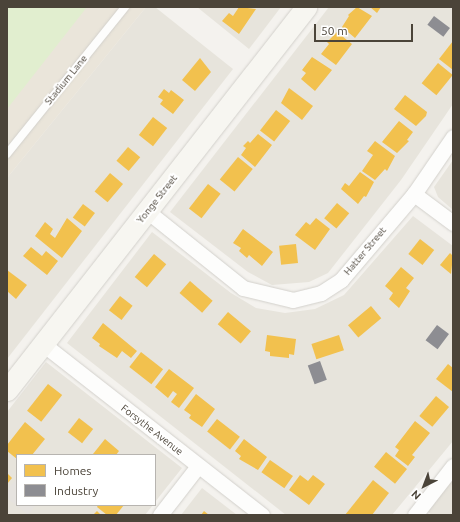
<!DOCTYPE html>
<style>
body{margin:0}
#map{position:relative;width:460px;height:522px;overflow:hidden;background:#f4f2ee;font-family:Ubuntu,sans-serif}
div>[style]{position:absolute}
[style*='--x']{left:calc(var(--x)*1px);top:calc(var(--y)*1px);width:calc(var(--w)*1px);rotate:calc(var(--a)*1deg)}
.residential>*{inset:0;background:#e7e4dc}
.education>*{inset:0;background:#eae5da}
.green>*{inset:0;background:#e1eecf}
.parking>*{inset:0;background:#e6e3df}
.homes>*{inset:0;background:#f2c14e;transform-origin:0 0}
.industry>*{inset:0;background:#8d8d92;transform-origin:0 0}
.roads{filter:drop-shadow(0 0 1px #d2d0cb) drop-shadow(0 0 1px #d2d0cb)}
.lane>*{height:8px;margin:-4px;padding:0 4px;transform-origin:4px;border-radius:4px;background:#fdfdfc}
.street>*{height:15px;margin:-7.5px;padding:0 7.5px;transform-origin:7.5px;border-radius:7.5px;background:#fdfdfc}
.secondary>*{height:21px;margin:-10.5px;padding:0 10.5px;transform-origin:10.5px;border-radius:10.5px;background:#f7f6f1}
span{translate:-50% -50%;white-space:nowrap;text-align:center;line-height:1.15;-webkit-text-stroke:4px #fff;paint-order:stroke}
.street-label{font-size:10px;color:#4b4439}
.frame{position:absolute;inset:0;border:8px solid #4b4439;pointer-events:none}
.legend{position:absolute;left:16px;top:454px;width:140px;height:52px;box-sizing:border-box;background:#fff;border:1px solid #b7b4b0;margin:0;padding:5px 7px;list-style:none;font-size:12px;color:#4b4439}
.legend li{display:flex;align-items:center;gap:8px;height:20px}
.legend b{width:20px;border:1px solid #b7b4b0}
.north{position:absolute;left:404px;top:466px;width:40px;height:40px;-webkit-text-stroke:3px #fff;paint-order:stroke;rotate:222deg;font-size:11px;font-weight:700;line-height:16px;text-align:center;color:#4b4439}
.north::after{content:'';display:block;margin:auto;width:14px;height:18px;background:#4b4439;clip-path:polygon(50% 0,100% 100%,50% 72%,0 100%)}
.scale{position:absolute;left:314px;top:24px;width:99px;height:18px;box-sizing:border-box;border:2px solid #4b4439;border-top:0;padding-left:5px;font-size:12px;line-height:14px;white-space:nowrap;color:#4b4439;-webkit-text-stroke:3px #fff;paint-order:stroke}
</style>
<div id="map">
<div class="residential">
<div style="clip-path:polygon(146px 7px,155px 7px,233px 69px,7px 359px,7px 178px)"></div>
<div style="clip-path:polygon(197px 7px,281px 7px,249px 49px)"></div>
<div style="clip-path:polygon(329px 7px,453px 7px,453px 104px,401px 180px,328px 273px,309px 282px,272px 285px,248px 272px,170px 212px)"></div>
<div style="clip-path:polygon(453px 160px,453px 210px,438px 197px,434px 187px)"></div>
<div style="clip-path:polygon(413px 216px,453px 246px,453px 441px,392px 515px,286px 515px,67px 343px,152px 232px,231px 293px,256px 308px,285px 313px,315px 309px,344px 295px)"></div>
<div style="clip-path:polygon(46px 362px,182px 468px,155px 502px,155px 455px,17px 455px,17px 505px,153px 505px,145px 515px,7px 515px,7px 412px)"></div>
<div style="clip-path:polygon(453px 479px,453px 515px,432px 515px,427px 511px)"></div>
<div style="clip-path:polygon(202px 488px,237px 515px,181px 515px)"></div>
</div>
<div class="education">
<div style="clip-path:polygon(7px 7px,146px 7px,7px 178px)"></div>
</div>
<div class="green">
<div style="clip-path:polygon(7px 7px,87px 7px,7px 109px)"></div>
</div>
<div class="parking">
<div style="clip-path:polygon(17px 478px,17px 505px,36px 505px,28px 515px,7px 498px,7px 490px)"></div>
</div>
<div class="homes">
<div style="clip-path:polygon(239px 7px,256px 9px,239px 34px,222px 21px,229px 13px,233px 16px)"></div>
<div style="clip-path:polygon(357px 7px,372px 16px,355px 38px,342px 27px,349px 16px,348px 15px)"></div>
<div style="clip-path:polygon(370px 7px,381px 7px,377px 13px)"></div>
<div style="clip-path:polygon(337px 32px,352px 44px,336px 65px,321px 54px,329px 44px,327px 42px)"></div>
<div style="clip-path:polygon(453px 41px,453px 70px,439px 59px)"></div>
<div style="clip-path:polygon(312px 57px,332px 70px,315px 91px,301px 79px,306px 73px,302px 70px)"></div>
<div style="clip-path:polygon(200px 58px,211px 72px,195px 91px,182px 80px)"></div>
<div style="left:438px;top:63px;width:19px;height:26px;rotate:39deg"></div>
<div style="clip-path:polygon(289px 88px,313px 106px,302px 120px,281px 103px)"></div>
<div style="clip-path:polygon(164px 89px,169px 93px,171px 90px,184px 100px,173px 114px,160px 104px,163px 100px,158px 97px)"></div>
<div style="clip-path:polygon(405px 95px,427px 112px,426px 116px,416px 126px,394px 109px)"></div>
<div style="left:276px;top:110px;width:18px;height:26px;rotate:38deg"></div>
<div style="left:153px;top:117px;width:18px;height:23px;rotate:38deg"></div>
<div style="clip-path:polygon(399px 121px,413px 132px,407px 140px,409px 141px,397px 153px,382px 142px)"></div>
<div style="clip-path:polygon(258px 134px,272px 145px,255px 167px,241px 155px,246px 148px,243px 146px,248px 141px,250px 143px)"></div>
<div style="clip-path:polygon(375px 141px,395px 156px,387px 171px,385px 169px,375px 180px,362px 171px,373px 155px,367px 151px)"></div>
<div style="left:128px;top:147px;width:16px;height:18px;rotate:40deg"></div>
<div style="left:238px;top:157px;width:19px;height:29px;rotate:39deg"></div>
<div style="clip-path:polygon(360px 172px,374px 182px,366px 197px,364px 196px,358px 204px,341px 189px,345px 183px,349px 186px)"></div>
<div style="left:110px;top:173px;width:17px;height:24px;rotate:40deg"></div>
<div style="left:208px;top:184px;width:16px;height:31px;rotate:38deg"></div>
<div style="left:337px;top:203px;width:16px;height:20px;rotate:40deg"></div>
<div style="left:83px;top:204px;width:15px;height:17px;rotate:37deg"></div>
<div style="clip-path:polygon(67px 218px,82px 231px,62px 258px,35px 236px,45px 222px,53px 229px,50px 234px,55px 238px)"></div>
<div style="clip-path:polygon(316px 218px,330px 229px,315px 250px,295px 235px,306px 222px,310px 225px)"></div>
<div style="clip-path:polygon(243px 229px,273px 252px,262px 266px,249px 255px,247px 258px,239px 251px,241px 248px,233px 243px)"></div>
<div style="left:420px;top:239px;width:18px;height:19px;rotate:38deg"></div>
<div style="left:296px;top:244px;width:19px;height:17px;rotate:84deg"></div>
<div style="clip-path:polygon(31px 247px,42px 256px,46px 251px,58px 261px,47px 275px,23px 256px)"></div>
<div style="clip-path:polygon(450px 253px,453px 256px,451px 274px,440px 265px)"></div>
<div style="left:154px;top:254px;width:16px;height:30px;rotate:40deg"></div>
<div style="clip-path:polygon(401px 267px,414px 278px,406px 288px,410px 291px,399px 308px,389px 299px,393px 293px,385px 286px)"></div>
<div style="clip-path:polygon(7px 270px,27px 285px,16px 299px,7px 291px)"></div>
<div style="left:190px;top:281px;width:30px;height:16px;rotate:41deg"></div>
<div style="left:120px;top:296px;width:16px;height:18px;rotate:38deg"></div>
<div style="left:371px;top:306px;width:16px;height:30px;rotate:50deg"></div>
<div style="left:228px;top:312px;width:30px;height:16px;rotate:40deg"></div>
<div style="clip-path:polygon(103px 323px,137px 351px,131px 358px,122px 351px,117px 358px,99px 346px,100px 344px,92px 338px)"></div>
<div style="clip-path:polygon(267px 335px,296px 339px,294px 355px,289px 354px,289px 358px,270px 356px,270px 352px,265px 351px)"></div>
<div style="left:339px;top:335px;width:16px;height:29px;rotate:72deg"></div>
<div style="left:141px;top:352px;width:28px;height:19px;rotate:38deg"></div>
<div style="clip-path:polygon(448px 364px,453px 368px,453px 392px,436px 379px)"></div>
<div style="clip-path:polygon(169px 369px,194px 388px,179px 408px,171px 402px,177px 394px,173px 391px,168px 398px,155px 387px)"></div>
<div style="left:48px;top:384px;width:18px;height:34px;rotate:38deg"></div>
<div style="clip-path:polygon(196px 394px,215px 409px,202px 427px,189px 418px,191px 415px,184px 410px)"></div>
<div style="left:436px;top:396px;width:17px;height:26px;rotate:40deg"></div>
<div style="left:79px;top:418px;width:18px;height:18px;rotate:38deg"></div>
<div style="left:217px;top:419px;width:29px;height:16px;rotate:38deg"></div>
<div style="clip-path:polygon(415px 421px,430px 433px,412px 455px,415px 457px,408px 466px,395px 456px,399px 450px,395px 447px)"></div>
<div style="clip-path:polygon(25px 422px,45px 439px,32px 455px,17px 455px,17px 459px,7px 451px,7px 445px)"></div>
<div style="clip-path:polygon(105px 439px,119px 451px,116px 455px,93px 454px)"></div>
<div style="clip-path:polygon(244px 439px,267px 457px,258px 470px,239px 459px,241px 456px,235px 451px)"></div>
<div style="left:386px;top:452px;width:27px;height:19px;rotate:39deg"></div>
<div style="left:270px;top:460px;width:28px;height:15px;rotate:35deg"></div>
<div style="clip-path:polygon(7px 473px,12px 478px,7px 484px)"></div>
<div style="clip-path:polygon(300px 475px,308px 481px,313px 475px,325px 484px,309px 505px,289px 490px)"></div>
<div style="clip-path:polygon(373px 480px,389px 493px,372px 515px,345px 515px)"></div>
<div style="clip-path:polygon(98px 505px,124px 505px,116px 515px,107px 515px,97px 507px)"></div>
<div style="clip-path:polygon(97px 511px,101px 515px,93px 515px)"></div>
<div style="clip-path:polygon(204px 511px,209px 515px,201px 515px)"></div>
</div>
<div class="industry">
<div style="left:434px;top:16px;width:20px;height:11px;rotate:37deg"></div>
<div style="left:437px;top:325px;width:15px;height:19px;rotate:37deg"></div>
<div style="left:320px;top:361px;width:20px;height:13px;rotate:70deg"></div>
</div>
<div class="roads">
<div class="lane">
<div style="--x:7;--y:154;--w:189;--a:-51.2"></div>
</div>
<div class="street">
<div style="--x:414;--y:194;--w:49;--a:36.6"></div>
<div style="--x:147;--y:211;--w:123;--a:38.7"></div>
<div style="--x:243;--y:288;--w:51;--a:13.5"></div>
<div style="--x:293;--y:300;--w:29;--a:-14"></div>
<div style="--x:321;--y:293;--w:24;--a:-33"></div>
<div style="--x:341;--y:280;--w:113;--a:-49.7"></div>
<div style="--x:414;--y:194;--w:69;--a:-55.6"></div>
<div style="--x:43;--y:344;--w:278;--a:38"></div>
<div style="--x:160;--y:515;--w:62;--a:-52.2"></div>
<div style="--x:415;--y:515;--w:62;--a:-52.2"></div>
</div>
<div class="secondary">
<div style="--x:7;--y:390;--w:486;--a:-52"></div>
</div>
</div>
<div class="street-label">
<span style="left:66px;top:80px;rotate:-51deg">Stadium Lane</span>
<span style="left:157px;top:199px;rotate:-52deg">Yonge Street</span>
<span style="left:365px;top:251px;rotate:-50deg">Hatter Street</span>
<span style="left:152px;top:430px;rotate:38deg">Forsythe Avenue</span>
</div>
<div class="frame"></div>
<ul class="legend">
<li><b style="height:11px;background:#f2c14e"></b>Homes</li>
<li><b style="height:11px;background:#8d8d92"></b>Industry</li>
</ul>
<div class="north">N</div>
<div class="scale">50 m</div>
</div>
